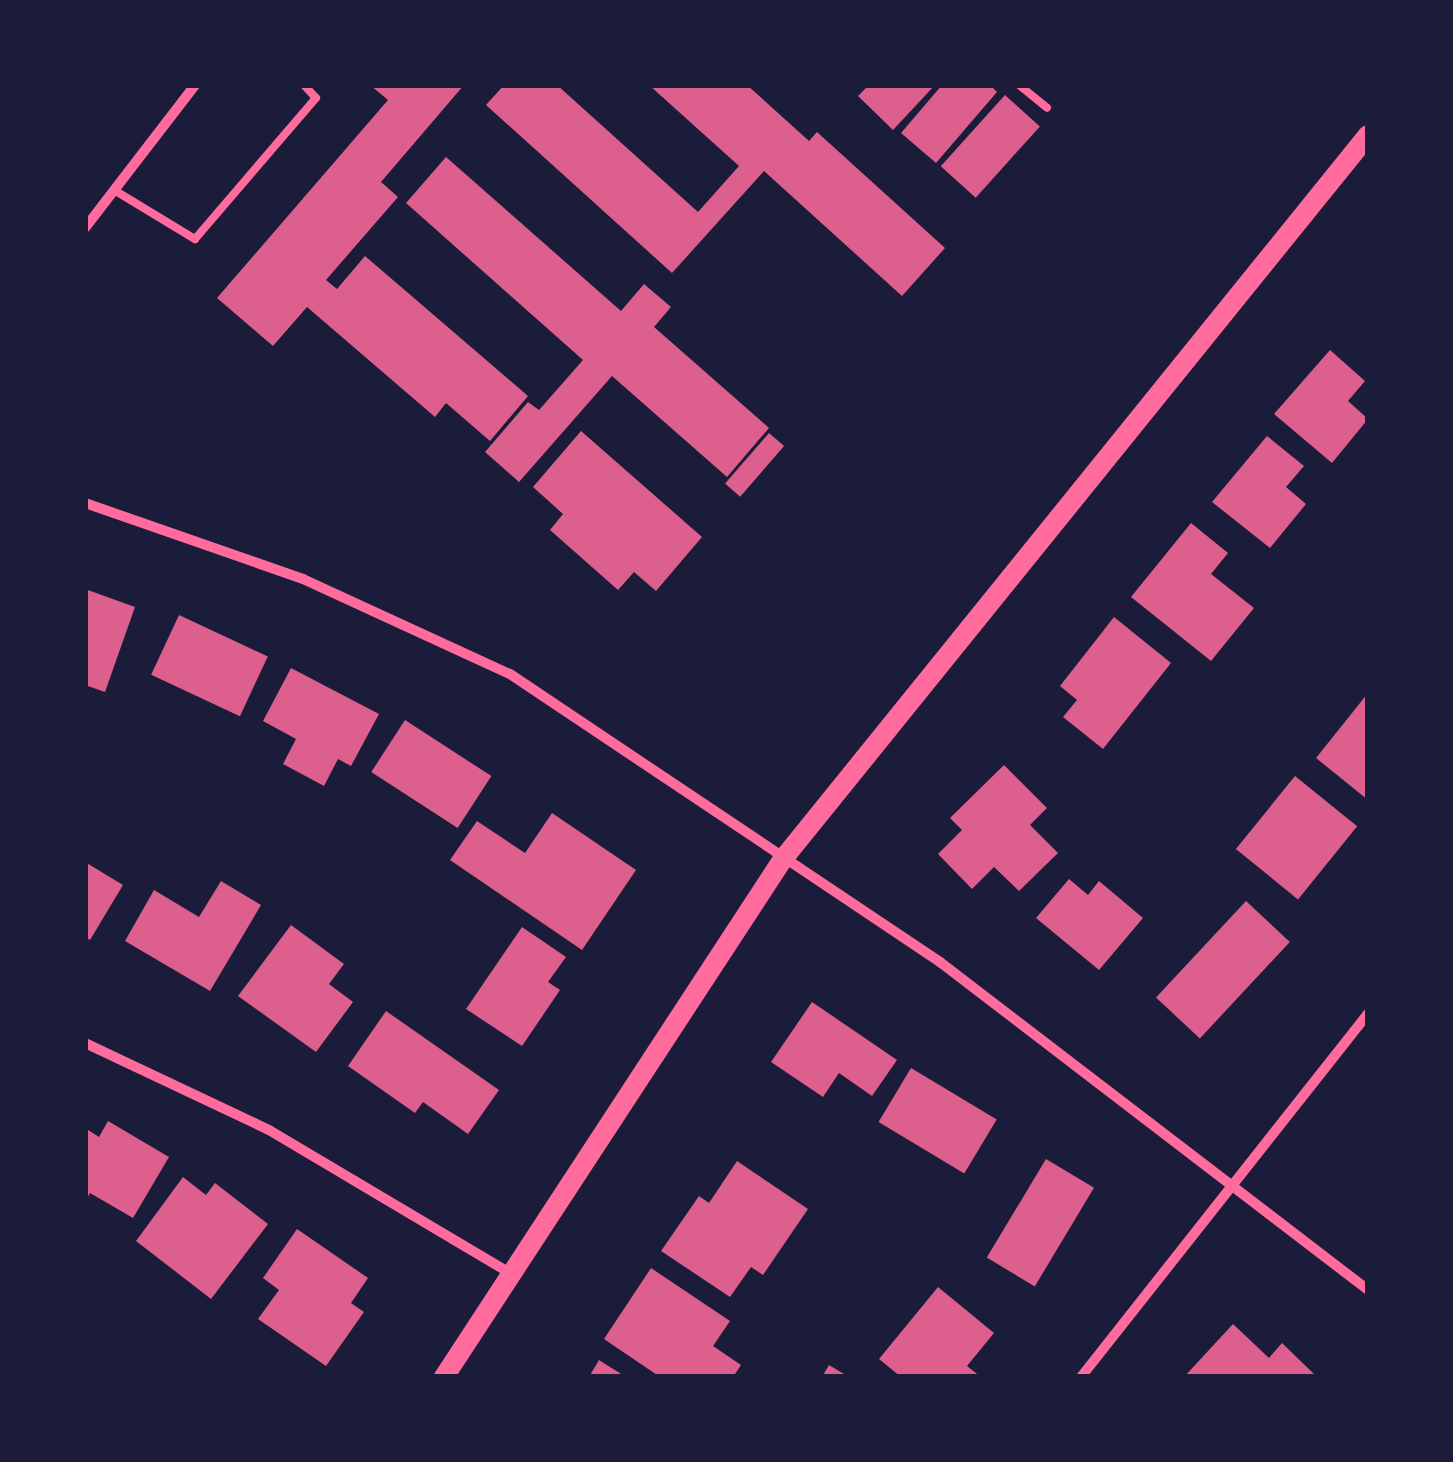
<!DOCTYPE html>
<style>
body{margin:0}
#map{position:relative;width:1453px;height:1462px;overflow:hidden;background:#1b1b3a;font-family:"Asap Condensed",sans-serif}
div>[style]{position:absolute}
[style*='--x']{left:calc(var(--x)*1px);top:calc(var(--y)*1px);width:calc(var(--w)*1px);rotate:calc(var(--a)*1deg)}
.building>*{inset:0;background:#dd5f8e;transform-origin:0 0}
.service>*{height:8px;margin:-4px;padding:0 4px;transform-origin:4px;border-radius:4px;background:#ff6b9d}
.minor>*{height:10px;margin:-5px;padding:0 5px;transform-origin:5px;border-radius:5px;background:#ff6b9d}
.secondary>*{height:20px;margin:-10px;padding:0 10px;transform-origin:10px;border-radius:10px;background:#ff6b9d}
span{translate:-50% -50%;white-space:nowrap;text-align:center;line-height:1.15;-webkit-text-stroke:8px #1b1b3a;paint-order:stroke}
.frame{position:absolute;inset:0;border:88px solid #1b1b3a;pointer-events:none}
</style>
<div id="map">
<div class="building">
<div style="clip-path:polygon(370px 85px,464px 85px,381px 182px,398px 197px,326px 280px,337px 289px,365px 256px,528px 396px,490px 441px,446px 403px,435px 417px,307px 307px,273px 346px,217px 298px,388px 100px)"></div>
<div style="clip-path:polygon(504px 85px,557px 85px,698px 212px,739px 166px,649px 85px,747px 85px,809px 141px,817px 132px,945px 248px,902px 296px,764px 171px,672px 273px,486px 105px)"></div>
<div style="clip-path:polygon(869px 85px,935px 85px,893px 130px,858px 96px)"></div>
<div style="clip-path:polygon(942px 85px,990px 85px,997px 92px,936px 163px,901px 133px)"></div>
<div style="left:1005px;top:95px;width:47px;height:96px;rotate:42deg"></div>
<div style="clip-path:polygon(446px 157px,621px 311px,644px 284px,671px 307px,654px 327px,769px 428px,727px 477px,612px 376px,519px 482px,485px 452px,528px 402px,539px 410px,583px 360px,406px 203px)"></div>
<div style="clip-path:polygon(1330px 350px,1365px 381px,1348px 401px,1368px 419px,1332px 463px,1274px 414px)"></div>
<div style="clip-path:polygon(581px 431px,702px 537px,656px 591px,634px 572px,618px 590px,550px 530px,563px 514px,533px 487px)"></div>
<div style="left:769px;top:433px;width:20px;height:67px;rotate:41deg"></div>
<div style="clip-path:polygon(1267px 436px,1304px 466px,1286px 487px,1306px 504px,1270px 548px,1212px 502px)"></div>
<div style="clip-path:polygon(1191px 523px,1228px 553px,1211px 574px,1254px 608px,1211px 661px,1131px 597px)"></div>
<div style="clip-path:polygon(85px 589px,135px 607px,105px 692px,85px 685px)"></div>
<div style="left:179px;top:615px;width:98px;height:66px;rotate:25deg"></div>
<div style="clip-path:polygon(1114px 617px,1171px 663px,1103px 749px,1063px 717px,1077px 700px,1060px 686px)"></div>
<div style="clip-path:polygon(291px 668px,379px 714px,351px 766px,338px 759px,324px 786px,283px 764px,296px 739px,263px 721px)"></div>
<div style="clip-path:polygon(1368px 693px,1368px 800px,1316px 758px)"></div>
<div style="left:405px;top:720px;width:103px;height:62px;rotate:33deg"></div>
<div style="clip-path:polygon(1004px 765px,1047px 808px,1030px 825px,1058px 853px,1019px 891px,994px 867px,972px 889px,938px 854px,962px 830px,950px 818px)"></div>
<div style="left:1295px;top:776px;width:80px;height:94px;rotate:39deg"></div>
<div style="clip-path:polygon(552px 813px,636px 870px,582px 950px,450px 860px,477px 821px,525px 853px)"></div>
<div style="clip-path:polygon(85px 862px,123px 885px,90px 940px,85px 937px)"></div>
<div style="clip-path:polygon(1069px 879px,1088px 895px,1099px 881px,1143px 918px,1099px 970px,1036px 918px)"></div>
<div style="clip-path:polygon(221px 881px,261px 905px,210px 991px,125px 941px,154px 890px,199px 917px)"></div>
<div style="left:1246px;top:901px;width:60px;height:132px;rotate:43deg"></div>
<div style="clip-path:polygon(291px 925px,344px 964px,329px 984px,353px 1002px,316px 1052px,238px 996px)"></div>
<div style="clip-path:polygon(522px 927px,566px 957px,548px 982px,560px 990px,522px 1046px,466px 1009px)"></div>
<div style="clip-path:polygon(812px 1002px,897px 1060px,872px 1096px,839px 1073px,823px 1097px,771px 1062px)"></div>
<div style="clip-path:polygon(386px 1011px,499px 1090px,468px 1134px,423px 1102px,415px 1113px,348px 1066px)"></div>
<div style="left:911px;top:1068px;width:100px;height:63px;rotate:31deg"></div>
<div style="clip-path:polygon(108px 1121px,169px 1157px,133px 1218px,90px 1193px,85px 1202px,85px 1128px,99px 1137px)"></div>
<div style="left:1046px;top:1159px;width:56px;height:115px;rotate:31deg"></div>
<div style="clip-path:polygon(737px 1161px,808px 1209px,763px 1275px,751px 1267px,730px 1297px,661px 1251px,699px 1196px,709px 1203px)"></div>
<div style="clip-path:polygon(183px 1177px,206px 1195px,215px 1183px,268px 1224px,211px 1299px,136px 1241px)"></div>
<div style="clip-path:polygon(297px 1229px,368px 1278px,351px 1303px,364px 1312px,326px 1366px,258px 1319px,279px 1290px,263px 1278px)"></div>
<div style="clip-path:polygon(651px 1268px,730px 1321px,713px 1346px,741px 1365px,733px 1377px,660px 1377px,604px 1339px)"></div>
<div style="clip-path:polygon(938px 1287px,994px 1333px,967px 1366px,981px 1377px,901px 1377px,879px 1359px)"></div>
<div style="clip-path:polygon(1233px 1324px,1269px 1358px,1282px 1343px,1314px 1374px,1184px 1377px)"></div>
<div style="clip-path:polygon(599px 1360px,626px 1377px,589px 1377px)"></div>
<div style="clip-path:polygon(829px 1365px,849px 1377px,822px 1377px)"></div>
</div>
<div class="service">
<div style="--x:1019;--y:85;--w:36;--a:39"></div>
<div style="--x:114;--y:190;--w:95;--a:31.2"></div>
<div style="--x:195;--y:239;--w:186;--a:-49.4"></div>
<div style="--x:316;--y:98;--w:18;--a:-133"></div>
</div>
<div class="minor">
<div style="--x:85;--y:228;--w:180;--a:-52.4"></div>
<div style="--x:85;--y:503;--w:231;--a:19.2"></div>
<div style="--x:303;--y:579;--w:228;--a:24.7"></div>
<div style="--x:510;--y:674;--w:518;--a:33.81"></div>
<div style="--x:940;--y:962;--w:539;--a:37.46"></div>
<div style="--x:85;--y:1043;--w:204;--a:25.3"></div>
<div style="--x:269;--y:1130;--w:280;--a:30.7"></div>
<div style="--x:1081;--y:1377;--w:463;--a:-51.7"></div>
</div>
<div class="secondary">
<div style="--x:444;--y:1377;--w:619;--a:-56.8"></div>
<div style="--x:783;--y:859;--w:931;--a:-51.06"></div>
</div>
<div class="frame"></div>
</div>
